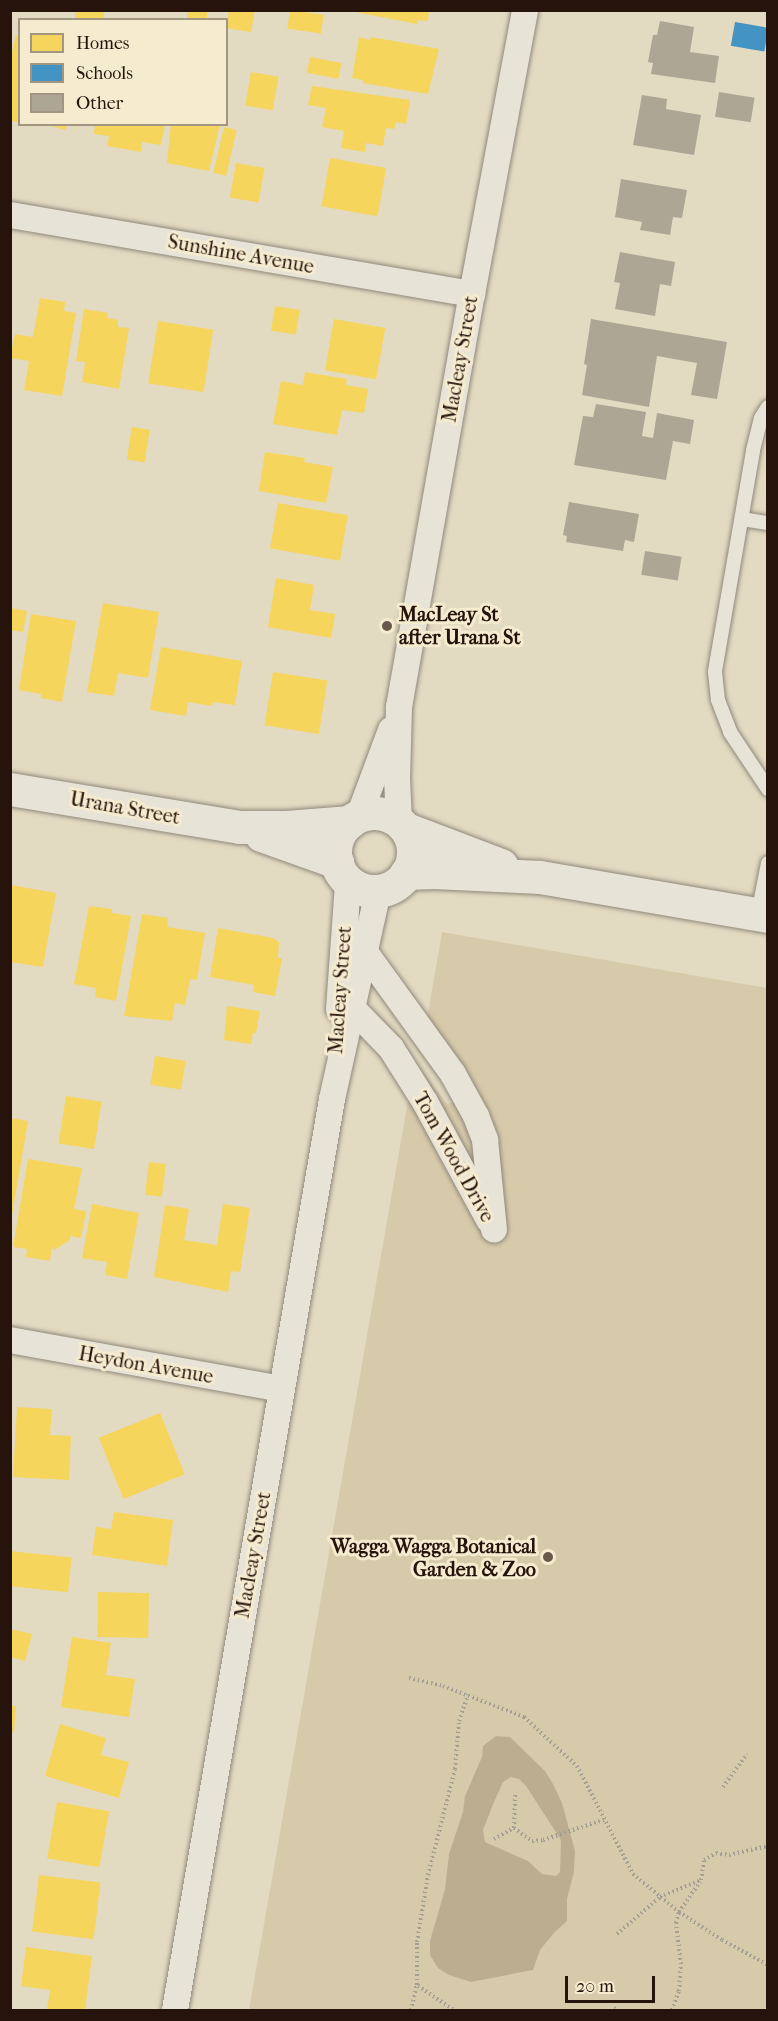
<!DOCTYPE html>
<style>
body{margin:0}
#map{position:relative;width:778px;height:2021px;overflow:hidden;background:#e3dac2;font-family:"IM FELL French Canon",serif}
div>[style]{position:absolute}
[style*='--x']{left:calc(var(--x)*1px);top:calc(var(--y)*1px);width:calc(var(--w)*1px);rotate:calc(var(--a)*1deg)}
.green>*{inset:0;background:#d7caab}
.water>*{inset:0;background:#bcad90}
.homes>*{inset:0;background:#f6d55c;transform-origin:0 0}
.schools>*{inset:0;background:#4393c3;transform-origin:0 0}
.building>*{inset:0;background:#ada695;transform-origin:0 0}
.path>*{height:4px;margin-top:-2px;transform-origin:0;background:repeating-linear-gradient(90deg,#a29e94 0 1.5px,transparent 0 4.5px)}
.roads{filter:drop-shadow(0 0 2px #90897b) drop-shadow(0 0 2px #90897b)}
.lane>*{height:14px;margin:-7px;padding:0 7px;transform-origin:7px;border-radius:7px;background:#e8e3d7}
.street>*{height:26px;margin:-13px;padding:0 13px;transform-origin:13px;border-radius:13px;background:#e8e3d7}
.secondary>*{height:33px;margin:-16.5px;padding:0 16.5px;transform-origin:16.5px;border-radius:16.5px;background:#e8e3d7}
.secondary>.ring{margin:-16.5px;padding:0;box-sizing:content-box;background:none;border:33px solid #e8e3d7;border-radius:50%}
.dots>*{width:16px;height:16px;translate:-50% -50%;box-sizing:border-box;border:3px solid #f5ebcf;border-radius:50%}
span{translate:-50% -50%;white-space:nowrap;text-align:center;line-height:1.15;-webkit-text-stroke:6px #f5ebcf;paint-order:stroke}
.street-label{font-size:20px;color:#26130b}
.poi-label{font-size:20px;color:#26130b;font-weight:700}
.left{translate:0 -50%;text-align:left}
.right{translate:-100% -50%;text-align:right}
.frame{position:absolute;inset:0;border:12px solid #26130b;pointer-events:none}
.legend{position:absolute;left:18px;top:18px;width:210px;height:108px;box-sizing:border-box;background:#f5ebcf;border:2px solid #a29581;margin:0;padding:8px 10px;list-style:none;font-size:18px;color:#26130b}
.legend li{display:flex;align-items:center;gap:12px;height:30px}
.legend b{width:30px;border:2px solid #a29581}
.scale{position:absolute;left:565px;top:1976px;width:90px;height:27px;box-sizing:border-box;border:3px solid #26130b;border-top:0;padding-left:8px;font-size:18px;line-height:21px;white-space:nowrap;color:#26130b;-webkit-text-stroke:4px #f5ebcf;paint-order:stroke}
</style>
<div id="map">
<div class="green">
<div style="clip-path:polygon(442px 932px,767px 988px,767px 2010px,249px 2010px,415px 1061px,447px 1104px,466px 1100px,424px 1036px)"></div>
</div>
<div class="water">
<div style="clip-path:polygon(evenodd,496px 1736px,510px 1737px,545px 1771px,553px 1784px,562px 1803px,575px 1851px,574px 1872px,567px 1899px,567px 1921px,554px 1933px,540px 1950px,533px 1970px,471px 1982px,449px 1975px,438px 1968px,430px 1955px,430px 1941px,445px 1889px,449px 1854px,463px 1812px,465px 1796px,482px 1757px,483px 1746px,496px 1736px,511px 1777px,519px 1779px,526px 1786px,561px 1840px,560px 1872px,556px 1876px,542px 1874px,528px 1861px,485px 1842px,483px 1830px,494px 1802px,503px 1782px,511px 1777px)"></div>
</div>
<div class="homes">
<div style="left:75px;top:10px;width:29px;height:10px"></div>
<div style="left:187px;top:10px;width:20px;height:10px"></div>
<div style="clip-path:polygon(229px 10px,255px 10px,251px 32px,226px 28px)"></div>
<div style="left:290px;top:10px;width:34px;height:19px;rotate:8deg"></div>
<div style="clip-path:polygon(345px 10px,429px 10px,428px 21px,418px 20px,417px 24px)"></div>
<div style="clip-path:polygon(16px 35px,20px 36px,20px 122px,10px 121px,10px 61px)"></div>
<div style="clip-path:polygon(359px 37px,370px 40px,371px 37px,439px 49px,428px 94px,363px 83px,363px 80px,352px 78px)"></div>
<div style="left:310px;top:57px;width:32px;height:16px;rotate:11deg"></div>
<div style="left:251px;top:72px;width:28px;height:34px;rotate:10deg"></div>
<div style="clip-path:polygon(312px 86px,410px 100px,406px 124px,396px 122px,394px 129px,386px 128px,383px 146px,366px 143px,365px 152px,341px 148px,344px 131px,322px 127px,326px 108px,308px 105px)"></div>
<div style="clip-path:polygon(44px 124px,67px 124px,66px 130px)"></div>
<div style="clip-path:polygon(95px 124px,165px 124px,161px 145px,142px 142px,141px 152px,107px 146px,109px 136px,94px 134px)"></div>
<div style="clip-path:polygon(171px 124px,220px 124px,209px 171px,167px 163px)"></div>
<div style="left:224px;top:127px;width:13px;height:47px;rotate:13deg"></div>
<div style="left:330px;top:158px;width:57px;height:49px;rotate:10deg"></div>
<div style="left:236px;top:163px;width:29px;height:35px;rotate:10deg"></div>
<div style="clip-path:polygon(40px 298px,65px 302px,64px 311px,76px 313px,62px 396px,24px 390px,29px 361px,10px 358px,15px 334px,33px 337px)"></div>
<div style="left:275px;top:306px;width:25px;height:25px;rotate:9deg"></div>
<div style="clip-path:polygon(84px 309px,108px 313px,107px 318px,118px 320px,118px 327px,129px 328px,119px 389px,82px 382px,85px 362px,76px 361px)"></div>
<div style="left:334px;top:319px;width:52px;height:52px;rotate:10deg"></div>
<div style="left:158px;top:321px;width:56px;height:63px;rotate:9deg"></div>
<div style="clip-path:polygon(305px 372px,347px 379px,346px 385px,368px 389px,364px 413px,342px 410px,337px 435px,273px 424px,281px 381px,303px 385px)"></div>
<div style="left:132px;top:427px;width:18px;height:33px;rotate:9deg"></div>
<div style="clip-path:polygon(265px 452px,305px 458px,304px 462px,333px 467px,326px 503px,259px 491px)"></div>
<div style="left:278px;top:503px;width:71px;height:46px;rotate:10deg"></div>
<div style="clip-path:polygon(276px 578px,314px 585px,310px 610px,335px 614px,331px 638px,268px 627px)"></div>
<div style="clip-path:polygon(103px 603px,159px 612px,148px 678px,118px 673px,114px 696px,87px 692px)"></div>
<div style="clip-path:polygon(10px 608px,27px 611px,23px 632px,10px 630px)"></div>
<div style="clip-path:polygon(31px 614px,76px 621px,62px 702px,41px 698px,41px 694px,19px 690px)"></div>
<div style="clip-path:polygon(161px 647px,242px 661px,235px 705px,213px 702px,212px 706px,188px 702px,186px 716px,150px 710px)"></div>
<div style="left:273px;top:672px;width:55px;height:54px;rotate:9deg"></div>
<div style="clip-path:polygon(10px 885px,56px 893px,43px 967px,10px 962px)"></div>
<div style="clip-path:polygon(89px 906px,112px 909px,112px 913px,131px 916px,116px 1001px,95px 997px,96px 988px,74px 984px)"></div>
<div style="clip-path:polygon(142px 914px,168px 918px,167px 927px,205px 933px,197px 980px,190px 979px,185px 1005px,175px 1003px,172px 1021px,124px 1016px)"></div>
<div style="clip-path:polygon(218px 928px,273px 938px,279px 942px,278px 958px,282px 958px,275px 996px,253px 992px,254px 985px,210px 977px)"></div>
<div style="clip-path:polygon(227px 1006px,260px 1011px,256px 1033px,253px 1033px,251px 1044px,224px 1040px)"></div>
<div style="left:155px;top:1056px;width:31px;height:29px;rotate:9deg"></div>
<div style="left:66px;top:1096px;width:36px;height:48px;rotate:9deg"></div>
<div style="clip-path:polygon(10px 1118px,28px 1121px,12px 1215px,10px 1215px)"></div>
<div style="clip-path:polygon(28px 1159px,82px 1168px,74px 1209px,86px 1211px,81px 1238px,70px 1236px,70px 1240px,54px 1250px,52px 1247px,50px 1261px,26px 1257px,27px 1249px,13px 1247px)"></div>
<div style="left:149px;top:1162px;width:17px;height:33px;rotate:7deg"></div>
<div style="clip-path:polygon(92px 1204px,139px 1213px,127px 1279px,105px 1275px,107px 1262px,82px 1258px)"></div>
<div style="clip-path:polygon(223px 1204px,250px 1208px,240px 1272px,231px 1271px,228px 1292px,154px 1277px,165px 1205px,189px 1209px,184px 1240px,217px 1245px)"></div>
<div style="clip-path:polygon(17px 1407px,52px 1409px,50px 1435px,71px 1436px,69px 1480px,13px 1477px)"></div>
<div style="left:160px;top:1413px;width:66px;height:66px;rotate:68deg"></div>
<div style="clip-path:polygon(114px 1512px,173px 1520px,167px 1566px,92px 1555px,96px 1527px,111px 1529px)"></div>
<div style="left:10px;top:1551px;width:62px;height:35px;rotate:6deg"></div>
<div style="left:98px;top:1592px;width:51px;height:45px;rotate:1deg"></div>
<div style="clip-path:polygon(10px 1629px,32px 1634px,25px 1661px,10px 1657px)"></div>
<div style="clip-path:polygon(72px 1637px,111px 1643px,106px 1675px,135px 1679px,129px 1717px,61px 1707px)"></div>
<div style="clip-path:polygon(10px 1706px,16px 1706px,14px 1732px,10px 1732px)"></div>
<div style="clip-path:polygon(60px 1724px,106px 1738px,101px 1755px,129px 1762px,119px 1798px,45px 1776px)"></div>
<div style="left:57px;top:1802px;width:53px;height:57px;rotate:10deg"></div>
<div style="left:39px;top:1875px;width:62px;height:57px;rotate:7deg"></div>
<div style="clip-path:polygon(26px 1947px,92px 1956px,85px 2010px,47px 2010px,50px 1990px,21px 1986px)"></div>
</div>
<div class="schools">
<div style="left:735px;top:22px;width:34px;height:24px;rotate:10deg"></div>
</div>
<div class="building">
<div style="clip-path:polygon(660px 21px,694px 27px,690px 52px,719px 56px,715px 83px,651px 74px,653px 63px,648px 62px,653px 35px,657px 35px)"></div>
<div style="left:719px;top:92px;width:36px;height:25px;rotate:9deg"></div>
<div style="clip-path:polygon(642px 95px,667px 99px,666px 109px,701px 115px,694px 155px,633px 145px)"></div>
<div style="clip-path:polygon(621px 179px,687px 190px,682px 218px,673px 217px,670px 235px,640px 230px,642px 222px,615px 217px)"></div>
<div style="clip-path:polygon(620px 252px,675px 262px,671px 286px,660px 284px,655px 316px,615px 309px,620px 283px,614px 282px)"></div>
<div style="clip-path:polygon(591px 319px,727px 342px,717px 399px,691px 395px,697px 363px,657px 356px,649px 407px,582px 395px,587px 365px,584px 364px)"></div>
<div style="clip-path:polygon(596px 404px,646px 412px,642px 436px,653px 438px,657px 413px,694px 420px,690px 444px,673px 441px,666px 480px,574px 465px,583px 416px,593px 417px)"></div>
<div style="clip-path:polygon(569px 502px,639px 514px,634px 542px,625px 540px,623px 551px,566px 542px,567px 536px,563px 535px)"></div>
<div style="left:645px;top:551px;width:37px;height:24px;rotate:9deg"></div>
</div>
<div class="path">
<div style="--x:409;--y:1678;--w:35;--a:13"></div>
<div style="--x:443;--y:1686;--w:87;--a:20.9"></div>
<div style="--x:524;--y:1717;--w:72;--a:42.8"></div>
<div style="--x:577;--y:1766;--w:122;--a:62.6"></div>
<div style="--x:633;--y:1874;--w:60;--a:39.6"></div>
<div style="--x:679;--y:1912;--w:51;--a:33.1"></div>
<div style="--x:722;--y:1940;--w:52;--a:28.5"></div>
<div style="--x:723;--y:1787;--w:41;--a:-54"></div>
<div style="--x:514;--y:1828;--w:22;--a:36"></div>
<div style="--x:532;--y:1841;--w:11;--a:-5"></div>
<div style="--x:543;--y:1840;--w:66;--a:-18.4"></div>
<div style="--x:494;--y:1839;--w:23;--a:-29"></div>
<div style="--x:514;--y:1828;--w:34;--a:-88"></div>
<div style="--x:617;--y:1934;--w:57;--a:-40.7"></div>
<div style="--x:660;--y:1897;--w:44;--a:-22.5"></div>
<div style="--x:701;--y:1880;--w:20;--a:-81"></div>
<div style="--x:704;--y:1860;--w:14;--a:-30"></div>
<div style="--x:716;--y:1853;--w:13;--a:9"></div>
<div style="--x:729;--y:1855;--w:40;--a:-13"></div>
<div style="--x:418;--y:1986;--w:43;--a:33.7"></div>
<div style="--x:614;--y:2008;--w:4;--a:27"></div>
<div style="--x:411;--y:2010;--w:26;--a:-77"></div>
<div style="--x:417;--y:1985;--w:43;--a:-90"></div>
<div style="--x:417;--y:1942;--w:68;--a:-80.7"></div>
<div style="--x:428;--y:1875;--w:109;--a:-75.7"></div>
<div style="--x:455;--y:1769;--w:48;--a:-85.2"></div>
<div style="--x:459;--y:1721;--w:28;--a:-71"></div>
<div style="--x:672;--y:2010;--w:20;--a:-70"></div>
<div style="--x:679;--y:1991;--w:27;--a:-86"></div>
<div style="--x:681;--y:1964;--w:41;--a:-97"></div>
<div style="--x:676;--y:1923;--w:11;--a:-75"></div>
<div style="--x:679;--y:1912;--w:37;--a:-55"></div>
</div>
<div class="roads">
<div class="lane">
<div style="--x:768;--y:407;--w:13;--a:122"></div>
<div style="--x:761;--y:418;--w:34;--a:104"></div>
<div style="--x:753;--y:451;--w:224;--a:99.8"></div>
<div style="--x:715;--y:672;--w:28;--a:84"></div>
<div style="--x:718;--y:700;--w:34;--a:69"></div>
<div style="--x:730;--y:732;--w:69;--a:56.3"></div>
<div style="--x:742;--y:519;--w:26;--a:9"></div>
<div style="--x:758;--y:914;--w:52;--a:-78.9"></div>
</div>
<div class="street">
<div style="--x:10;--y:215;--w:469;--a:9.7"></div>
<div style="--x:359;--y:816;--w:92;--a:-69.6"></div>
<div style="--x:399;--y:821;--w:42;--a:-92.7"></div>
<div style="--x:397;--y:779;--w:72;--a:-88.4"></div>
<div style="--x:399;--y:707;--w:419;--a:-80"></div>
<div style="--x:472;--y:294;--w:289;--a:-79.4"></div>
<div style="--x:365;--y:952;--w:150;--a:54.2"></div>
<div style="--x:453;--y:1074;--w:48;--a:61.3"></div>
<div style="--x:476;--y:1116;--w:26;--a:69"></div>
<div style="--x:485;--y:1140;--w:90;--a:84.3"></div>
<div style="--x:352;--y:1008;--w:56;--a:45.7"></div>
<div style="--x:391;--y:1048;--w:64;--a:57.8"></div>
<div style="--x:425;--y:1102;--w:134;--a:61.5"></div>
<div style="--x:339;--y:1009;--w:127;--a:-85.9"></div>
<div style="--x:10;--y:1340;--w:276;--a:10.2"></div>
<div style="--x:175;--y:2010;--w:924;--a:-80.22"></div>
<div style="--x:332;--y:1099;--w:213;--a:-77.5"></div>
</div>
<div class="secondary">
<div style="--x:10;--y:789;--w:233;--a:9.4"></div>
<div style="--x:240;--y:827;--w:46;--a:0"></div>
<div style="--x:286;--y:827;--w:64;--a:-4.5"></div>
<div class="ring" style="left:335px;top:813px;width:45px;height:45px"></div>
<div style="--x:406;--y:829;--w:102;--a:20.8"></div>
<div style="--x:261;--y:835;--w:81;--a:19.6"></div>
<div style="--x:406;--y:873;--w:28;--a:-2"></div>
<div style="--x:434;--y:872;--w:106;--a:2.7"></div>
<div style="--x:540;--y:877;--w:231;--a:9.7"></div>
</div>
</div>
<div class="dots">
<div style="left:387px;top:626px;background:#68594b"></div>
<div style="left:548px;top:1557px;background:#68594b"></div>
</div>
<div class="street-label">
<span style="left:241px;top:254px;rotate:10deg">Sunshine Avenue</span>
<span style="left:460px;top:359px;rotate:-80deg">Macleay Street</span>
<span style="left:125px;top:808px;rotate:10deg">Urana Street</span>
<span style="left:340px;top:990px;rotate:-86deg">Macleay Street</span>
<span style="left:454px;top:1157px;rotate:61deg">Tom Wood Drive</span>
<span style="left:146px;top:1365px;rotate:10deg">Heydon Avenue</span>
<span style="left:253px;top:1555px;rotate:-80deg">Macleay Street</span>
</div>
<div class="poi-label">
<span class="left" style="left:399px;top:626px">MacLeay St<br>after Urana St</span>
<span class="right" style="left:536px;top:1558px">Wagga Wagga Botanical<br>Garden &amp; Zoo</span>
</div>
<div class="frame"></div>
<ul class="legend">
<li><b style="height:16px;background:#f6d55c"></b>Homes</li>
<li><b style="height:16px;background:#4393c3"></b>Schools</li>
<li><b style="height:16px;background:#ada695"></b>Other</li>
</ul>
<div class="scale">20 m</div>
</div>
